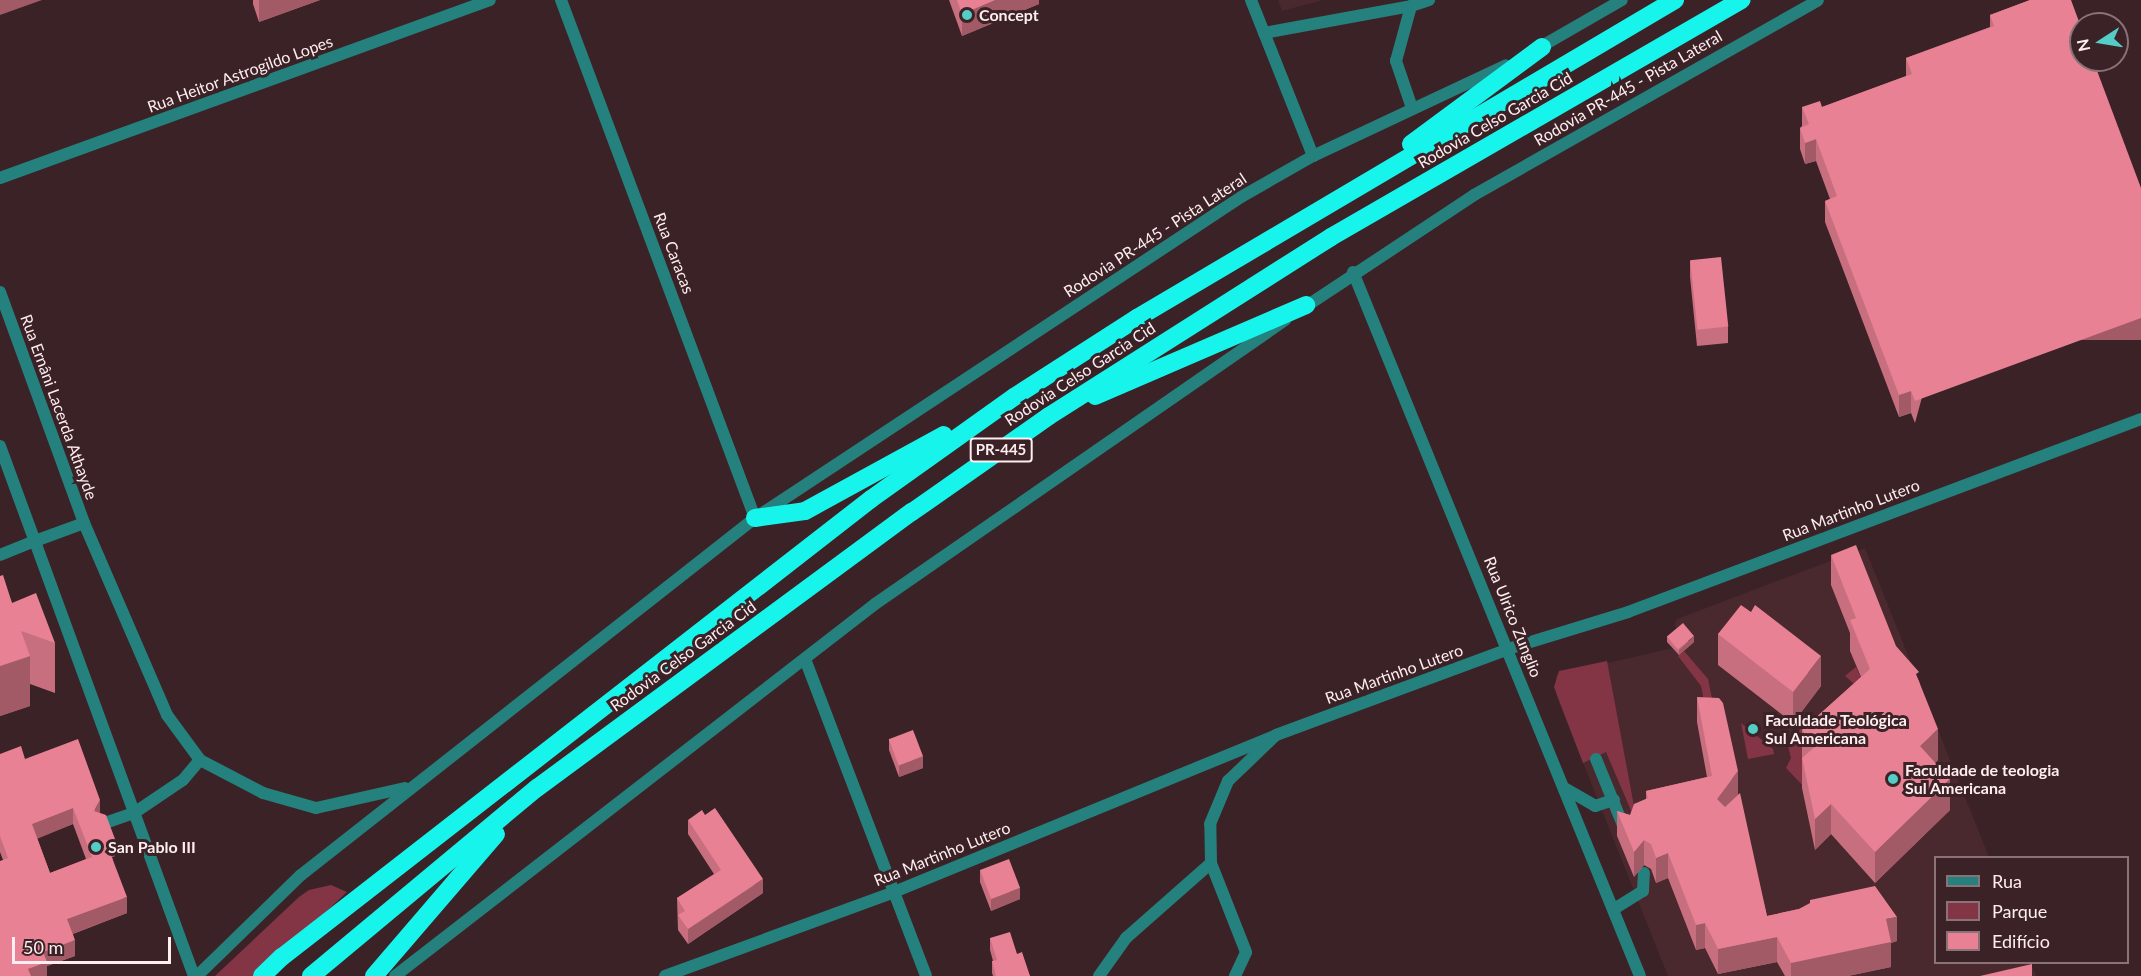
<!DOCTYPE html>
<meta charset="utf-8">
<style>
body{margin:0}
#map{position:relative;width:2141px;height:976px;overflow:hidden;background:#3b2226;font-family:Lato,sans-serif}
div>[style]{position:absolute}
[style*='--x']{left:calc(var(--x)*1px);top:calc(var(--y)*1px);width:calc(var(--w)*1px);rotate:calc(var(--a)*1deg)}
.built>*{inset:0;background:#49282e}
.green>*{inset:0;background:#843545}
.service>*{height:12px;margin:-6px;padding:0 6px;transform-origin:6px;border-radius:6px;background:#25817d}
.minor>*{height:12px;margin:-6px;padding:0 6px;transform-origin:6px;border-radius:6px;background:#25817d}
.tertiary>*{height:12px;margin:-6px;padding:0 6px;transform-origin:6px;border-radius:6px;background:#25817d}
.motorway>*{height:18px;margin:-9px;padding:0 9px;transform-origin:9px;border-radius:9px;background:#17f4ec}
.wall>*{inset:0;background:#c76f7e}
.shaded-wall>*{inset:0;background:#a25a67;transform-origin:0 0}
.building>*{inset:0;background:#e78193;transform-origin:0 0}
.dots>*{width:16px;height:16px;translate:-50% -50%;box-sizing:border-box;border:3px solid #3b2226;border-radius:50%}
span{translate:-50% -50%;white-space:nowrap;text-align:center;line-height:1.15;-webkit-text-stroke:6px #3b2226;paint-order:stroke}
.shield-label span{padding:2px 4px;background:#3b2226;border:2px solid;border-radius:4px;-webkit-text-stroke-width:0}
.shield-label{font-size:15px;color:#ffedef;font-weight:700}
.poi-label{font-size:16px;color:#ffedef;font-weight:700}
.left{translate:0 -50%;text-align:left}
.street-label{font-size:16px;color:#ffedef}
.legend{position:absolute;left:1934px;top:856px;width:195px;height:108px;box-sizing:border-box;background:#3b2226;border:2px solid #897376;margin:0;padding:8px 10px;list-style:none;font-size:18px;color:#ffedef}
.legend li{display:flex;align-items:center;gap:12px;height:30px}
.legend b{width:30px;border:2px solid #897376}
.north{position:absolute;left:2069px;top:12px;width:60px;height:60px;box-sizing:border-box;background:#3b2226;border:2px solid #897376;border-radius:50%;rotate:258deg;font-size:16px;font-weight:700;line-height:24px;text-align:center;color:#ffedef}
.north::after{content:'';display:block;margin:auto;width:21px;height:27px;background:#54cdc7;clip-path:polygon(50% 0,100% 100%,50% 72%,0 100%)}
.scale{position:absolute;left:12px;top:937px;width:159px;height:27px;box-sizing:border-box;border:3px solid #ffedef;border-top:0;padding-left:8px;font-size:18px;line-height:21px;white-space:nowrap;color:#ffedef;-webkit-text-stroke:4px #3b2226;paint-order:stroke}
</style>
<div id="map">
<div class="built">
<div style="clip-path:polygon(1278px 0,1323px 0,1282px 11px)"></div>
<div style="clip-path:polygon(1865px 548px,1989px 857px,1936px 858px,1936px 962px,2031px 963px,2036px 976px,1668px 976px,1556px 695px,1556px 675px,1673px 648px,1684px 639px,1674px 625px,1677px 619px)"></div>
</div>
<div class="green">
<div style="clip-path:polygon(1684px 651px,1708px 679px,1717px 722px,1708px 720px,1701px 686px,1678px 656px)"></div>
<div style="clip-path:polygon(1607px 661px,1634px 806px,1636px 822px,1606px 752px,1583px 763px,1554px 687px,1559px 671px)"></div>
<div style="clip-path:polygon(1856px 667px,1865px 687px,1804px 787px,1786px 768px,1791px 758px,1788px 746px,1810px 716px,1828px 730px,1859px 688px,1845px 676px)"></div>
<div style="clip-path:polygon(1741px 723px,1773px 749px,1774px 754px,1748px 759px)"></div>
<div style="clip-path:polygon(331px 885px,347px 892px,258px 976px,215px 976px,299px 897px,309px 890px)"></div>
</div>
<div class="service">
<div style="--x:1264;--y:33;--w:149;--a:-10.4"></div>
<div style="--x:1412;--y:108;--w:50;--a:-108.8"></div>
<div style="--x:1396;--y:61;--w:57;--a:-74.7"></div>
<div style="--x:1411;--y:6;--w:19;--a:-18"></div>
<div style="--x:1596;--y:759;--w:71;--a:67.8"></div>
<div style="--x:1566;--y:789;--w:34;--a:30"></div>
<div style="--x:1595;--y:806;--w:20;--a:-18"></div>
<div style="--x:102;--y:824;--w:34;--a:-19"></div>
<div style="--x:1614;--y:909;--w:34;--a:-32"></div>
<div style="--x:1643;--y:891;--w:18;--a:-87"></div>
<div style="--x:1099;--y:976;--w:47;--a:-54.6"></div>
<div style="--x:1126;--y:938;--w:113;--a:-41.4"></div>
<div style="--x:1235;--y:976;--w:26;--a:-65"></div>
<div style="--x:1246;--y:952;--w:96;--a:-111.5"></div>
<div style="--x:1211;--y:863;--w:39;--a:-91"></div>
<div style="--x:1210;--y:824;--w:47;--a:-67.3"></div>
<div style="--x:1228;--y:781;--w:65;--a:-43.8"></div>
</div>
<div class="minor">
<div style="--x:561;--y:0;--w:553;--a:69.47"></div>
<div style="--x:1251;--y:0;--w:168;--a:68.3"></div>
<div style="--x:0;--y:178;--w:521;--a:-19.96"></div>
<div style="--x:1353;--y:272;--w:760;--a:67.82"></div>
<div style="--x:0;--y:555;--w:38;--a:-22"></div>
<div style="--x:805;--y:659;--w:339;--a:69.1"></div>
<div style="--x:665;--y:976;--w:244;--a:-20.1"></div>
<div style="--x:894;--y:892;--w:413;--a:-22.3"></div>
<div style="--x:1276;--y:735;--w:247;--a:-20.3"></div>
<div style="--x:1508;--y:649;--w:126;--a:-17.1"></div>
<div style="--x:1628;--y:612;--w:548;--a:-20.62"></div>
</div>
<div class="tertiary">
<div style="--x:1535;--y:50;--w:100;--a:-29.9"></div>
<div style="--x:0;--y:292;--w:246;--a:70"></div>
<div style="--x:84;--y:523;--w:209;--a:66.6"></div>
<div style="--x:167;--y:715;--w:56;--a:53.7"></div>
<div style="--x:200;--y:760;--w:71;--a:27.6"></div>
<div style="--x:263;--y:793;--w:55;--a:15.8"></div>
<div style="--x:316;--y:808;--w:91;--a:-12.7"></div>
<div style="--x:1302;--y:309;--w:206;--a:-33.5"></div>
<div style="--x:1474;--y:195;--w:395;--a:-29.5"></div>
<div style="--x:0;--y:446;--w:564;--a:69.9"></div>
<div style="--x:35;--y:541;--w:52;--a:-20.2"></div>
<div style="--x:134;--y:813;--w:59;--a:-34"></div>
<div style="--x:183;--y:780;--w:26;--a:-50"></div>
<div style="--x:197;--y:976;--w:145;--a:-44.2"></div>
<div style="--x:301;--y:875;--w:578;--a:-38.18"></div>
<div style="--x:755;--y:518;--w:582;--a:-33.44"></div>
<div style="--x:1241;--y:197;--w:83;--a:-29.7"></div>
<div style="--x:1313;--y:156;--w:213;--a:-25.2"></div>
<div style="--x:395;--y:976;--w:607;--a:-37.78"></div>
<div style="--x:875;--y:604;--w:499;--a:-34.7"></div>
</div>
<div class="motorway">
<div style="--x:1411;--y:144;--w:163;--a:-36.5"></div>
<div style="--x:1095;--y:396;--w:230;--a:-23.3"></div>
<div style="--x:755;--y:518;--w:50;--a:-8"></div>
<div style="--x:805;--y:511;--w:158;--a:-28.7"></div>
<div style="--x:262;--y:976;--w:28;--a:-44"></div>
<div style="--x:282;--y:957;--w:746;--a:-37.87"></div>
<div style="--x:871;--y:499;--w:176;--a:-35.5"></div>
<div style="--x:1014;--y:397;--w:146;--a:-32.7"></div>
<div style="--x:1137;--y:318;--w:625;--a:-30.59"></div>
<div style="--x:311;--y:976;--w:294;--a:-39.8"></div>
<div style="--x:537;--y:788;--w:466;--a:-36.4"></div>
<div style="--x:912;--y:512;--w:167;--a:-35"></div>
<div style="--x:1049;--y:416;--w:334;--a:-32.4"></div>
<div style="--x:1331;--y:237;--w:474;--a:-30"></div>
<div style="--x:374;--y:976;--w:187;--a:-49.3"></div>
</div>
<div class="wall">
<div style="clip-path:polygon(253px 0,320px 0,259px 22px,253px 4px)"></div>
<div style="clip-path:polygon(949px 0,1039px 0,1039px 4px,962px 36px)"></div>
<div style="clip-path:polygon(2030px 0,1915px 423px,1911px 413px,1899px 417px,1825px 222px,1825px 201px,1830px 199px,1816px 161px,1805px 164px,1800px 149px,1800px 128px,1802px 126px,1802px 107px,1822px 107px,1906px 76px,1906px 58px,1990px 27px,1990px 15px)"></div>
<div style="clip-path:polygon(1690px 260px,1728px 327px,1728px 343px,1697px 346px,1690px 277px)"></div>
<div style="clip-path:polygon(1831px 555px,1919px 681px,1938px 760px,1935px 763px,1950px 810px,1875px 883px,1831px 834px,1815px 850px,1802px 788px,1802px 730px,1861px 677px,1850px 651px,1850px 633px,1831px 585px)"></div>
<div style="clip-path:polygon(0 576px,12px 603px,55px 643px,55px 693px,30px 684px,30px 706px,0 716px)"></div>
<div style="clip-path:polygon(1751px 612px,1821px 686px,1793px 723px,1718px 665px,1718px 634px)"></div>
<div style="clip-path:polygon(1667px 636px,1694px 642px,1679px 655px,1667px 642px)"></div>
<div style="clip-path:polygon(1697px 697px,1738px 795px,1767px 916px,1799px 909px,1810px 904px,1810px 900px,1897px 941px,1891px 943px,1891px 967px,1848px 976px,1785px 976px,1777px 962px,1718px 974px,1705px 948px,1696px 950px,1668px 878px,1656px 883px,1651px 869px,1644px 865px,1634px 877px,1617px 836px,1617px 811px,1630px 815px,1646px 799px,1646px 791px,1707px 777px,1697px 722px)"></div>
<div style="clip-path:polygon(889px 739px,923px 768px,899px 777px,889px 750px)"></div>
<div style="clip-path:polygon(evenodd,0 754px,25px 759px,100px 813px,115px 856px,112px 857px,127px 913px,73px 934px,75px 956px,47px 966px,47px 976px,0 852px,0 754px,73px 824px,86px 859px,50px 873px,37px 838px,73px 824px)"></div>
<div style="clip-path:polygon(688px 820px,763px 893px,688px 944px,678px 930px,677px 898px,714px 874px,688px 834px)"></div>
<div style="clip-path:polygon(980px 870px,1020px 899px,991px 911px,980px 882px)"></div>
<div style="clip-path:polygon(990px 938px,1017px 954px,1030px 976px,993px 976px,992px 973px,992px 961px,993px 961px,990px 950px)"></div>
</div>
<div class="shaded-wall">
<div style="clip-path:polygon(0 0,42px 0,0 15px)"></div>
<div style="clip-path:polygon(259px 0,320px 0,259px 22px)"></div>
<div style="clip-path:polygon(995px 0,1039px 0,1039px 4px,962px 36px,962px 14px)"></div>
<div style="clip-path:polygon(1816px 139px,1816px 161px,1805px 164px,1805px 143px)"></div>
<div style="left:2141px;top:318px;width:22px;height:241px;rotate:90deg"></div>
<div style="clip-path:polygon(1911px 391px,1911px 413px,1899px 417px,1899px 395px)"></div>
<div style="clip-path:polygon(1694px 636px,1694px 642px,1679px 655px,1679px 650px)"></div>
<div style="clip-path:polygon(30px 656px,30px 706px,0 716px,0 666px)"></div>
<div style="clip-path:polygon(1821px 656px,1821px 686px,1793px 723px,1793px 692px)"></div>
<div style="clip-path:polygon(1938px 729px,1938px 760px,1920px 777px,1920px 746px)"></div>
<div style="clip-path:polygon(923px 756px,923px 768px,899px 777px,899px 765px)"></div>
<div style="clip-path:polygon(1738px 771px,1738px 796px,1717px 824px,1717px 799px)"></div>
<div style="clip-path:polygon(1950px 779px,1950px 810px,1875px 883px,1875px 852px)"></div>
<div style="clip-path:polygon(100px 800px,100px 816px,94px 811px)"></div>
<div style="clip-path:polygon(1831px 804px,1831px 834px,1815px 850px,1815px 819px)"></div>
<div style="clip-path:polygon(73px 808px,73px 824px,32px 841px,32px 824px)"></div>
<div style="clip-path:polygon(115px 839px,115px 856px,106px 859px,106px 842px)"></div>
<div style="clip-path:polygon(1644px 840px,1644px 865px,1634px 877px,1634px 852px)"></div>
<div style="clip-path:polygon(1668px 853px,1668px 878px,1656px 883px,1656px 858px)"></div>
<div style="clip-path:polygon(763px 879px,763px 893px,688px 944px,688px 929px)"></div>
<div style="clip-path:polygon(1020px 888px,1020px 899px,991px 911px,991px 899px)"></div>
<div style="clip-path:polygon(127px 897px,127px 913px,67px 936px,67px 919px)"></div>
<div style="clip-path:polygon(1897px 917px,1897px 941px,1891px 943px,1891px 967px,1848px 976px,1791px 976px,1791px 963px,1886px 919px)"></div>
<div style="clip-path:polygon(1705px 923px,1705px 948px,1696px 950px,1696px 925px)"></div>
<div style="clip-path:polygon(1777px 937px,1777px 962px,1718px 974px,1718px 949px)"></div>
<div style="clip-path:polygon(75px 940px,75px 956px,47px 966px,47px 976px,28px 976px,28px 969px,43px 952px)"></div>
</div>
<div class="building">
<div style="clip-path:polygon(957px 0,995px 0,962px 14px)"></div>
<div style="clip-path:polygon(2030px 0,2071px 0,2081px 27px,2081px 60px,2093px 60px,2141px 188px,2141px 318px,1915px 401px,1911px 391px,1899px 395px,1825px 201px,1837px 196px,1816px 139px,1805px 143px,1800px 128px,1809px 124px,1802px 107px,1820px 101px,1822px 107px,1912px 74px,1906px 58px,1994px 26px,1990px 15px)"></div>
<div style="left:1721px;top:257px;width:70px;height:31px;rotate:84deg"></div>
<div style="clip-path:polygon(1856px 545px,1896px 646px,1919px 672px,1916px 674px,1938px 729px,1920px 746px,1950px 779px,1875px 852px,1831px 804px,1815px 819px,1802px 758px,1816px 746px,1802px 730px,1870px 669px,1850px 620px,1856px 618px,1831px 555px)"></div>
<div style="clip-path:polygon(3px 575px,12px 603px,36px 593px,55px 643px,21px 631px,30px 656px,0 666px,0 576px)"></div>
<div style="clip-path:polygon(1741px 605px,1751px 612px,1755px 605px,1821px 656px,1793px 692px,1718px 634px)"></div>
<div style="left:1683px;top:623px;width:17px;height:21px;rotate:50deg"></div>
<div style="clip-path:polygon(1697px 697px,1719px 698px,1723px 703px,1738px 771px,1717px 799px,1725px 807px,1740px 793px,1767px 916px,1799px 909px,1810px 903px,1810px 900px,1875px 886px,1897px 917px,1886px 919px,1891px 942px,1791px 963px,1777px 937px,1718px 949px,1705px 923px,1696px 925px,1668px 853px,1656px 858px,1651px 844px,1644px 840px,1634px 852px,1617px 811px,1630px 815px,1634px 804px,1648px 798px,1646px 791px,1712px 776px)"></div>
<div style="left:913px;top:730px;width:28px;height:26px;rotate:69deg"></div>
<div style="clip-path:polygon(evenodd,78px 739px,100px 800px,94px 811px,106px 815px,115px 839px,106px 842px,127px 897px,67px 919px,75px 940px,43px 952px,47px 962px,28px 969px,31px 976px,0 976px,0 861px,8px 858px,0 836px,0 754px,21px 746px,25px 759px,78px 739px,73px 808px,92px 857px,50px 873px,32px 824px,73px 808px)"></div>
<div style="clip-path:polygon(715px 808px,763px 879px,688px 929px,678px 915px,685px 911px,677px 898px,721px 870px,688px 820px,702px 810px,705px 815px)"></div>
<div style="left:1009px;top:859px;width:31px;height:31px;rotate:69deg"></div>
<div style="clip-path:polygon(1010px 932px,1017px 954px,1022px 952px,1030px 976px,996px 976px,992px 961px,997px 960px,990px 938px)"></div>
<div style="clip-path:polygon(2032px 964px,2032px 976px,1980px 976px)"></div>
</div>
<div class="dots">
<div style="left:967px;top:15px;background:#54cdc7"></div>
<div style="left:1753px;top:729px;background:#54cdc7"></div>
<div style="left:1893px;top:779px;background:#54cdc7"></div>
<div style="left:96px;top:847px;background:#54cdc7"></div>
</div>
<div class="shield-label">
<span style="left:1001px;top:450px">PR-445</span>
</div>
<div class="poi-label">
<span class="left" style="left:979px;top:15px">Concept</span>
<span class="left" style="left:1765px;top:729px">Faculdade Teológica<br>Sul Americana</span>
<span class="left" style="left:1905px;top:779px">Faculdade de teologia<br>Sul Americana</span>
<span class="left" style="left:108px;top:847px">San Pablo III</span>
</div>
<div class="street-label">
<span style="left:240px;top:74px;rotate:-20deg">Rua Heitor Astrogildo Lopes</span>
<span style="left:1628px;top:88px;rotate:-30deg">Rodovia PR-445 - Pista Lateral</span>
<span style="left:1495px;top:120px;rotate:-30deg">Rodovia Celso Garcia Cid</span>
<span style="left:1155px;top:235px;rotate:-33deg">Rodovia PR-445 - Pista Lateral</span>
<span style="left:674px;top:253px;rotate:69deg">Rua Caracas</span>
<span style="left:1080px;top:374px;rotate:-33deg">Rodovia Celso Garcia Cid</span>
<span style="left:59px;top:407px;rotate:70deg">Rua Ernâni Lacerda Athayde</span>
<span style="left:1851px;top:510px;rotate:-21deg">Rua Martinho Lutero</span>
<span style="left:1513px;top:617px;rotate:68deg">Rua Ulrico Zunglio</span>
<span style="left:683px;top:656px;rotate:-36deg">Rodovia Celso Garcia Cid</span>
<span style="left:1394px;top:674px;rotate:-20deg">Rua Martinho Lutero</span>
<span style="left:942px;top:854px;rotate:-22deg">Rua Martinho Lutero</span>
</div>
<ul class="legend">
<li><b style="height:8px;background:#25817d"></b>Rua</li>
<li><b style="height:16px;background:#843545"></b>Parque</li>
<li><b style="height:16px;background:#e78193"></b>Edifício</li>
</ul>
<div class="north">N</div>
<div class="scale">50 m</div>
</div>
